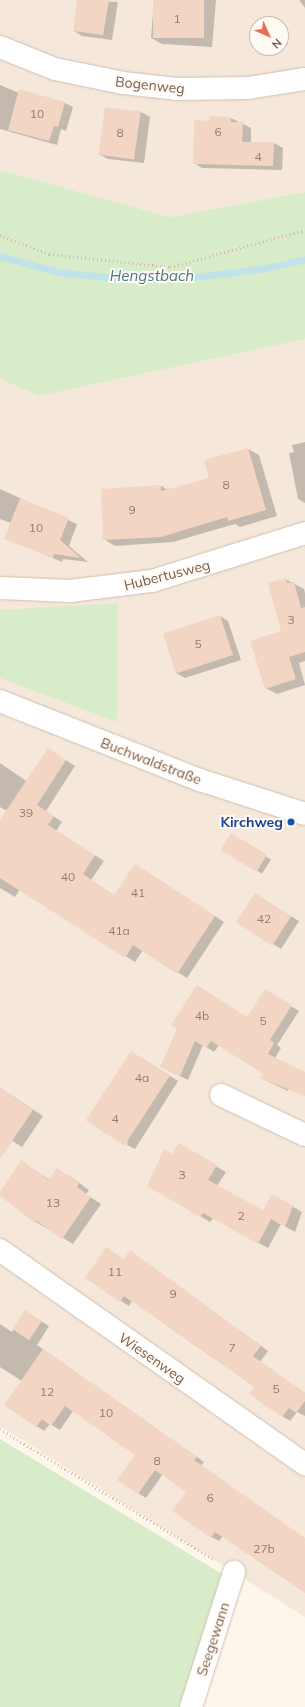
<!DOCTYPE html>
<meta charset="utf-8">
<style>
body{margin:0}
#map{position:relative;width:305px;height:1707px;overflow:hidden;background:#fdf6ec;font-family:Mulish,sans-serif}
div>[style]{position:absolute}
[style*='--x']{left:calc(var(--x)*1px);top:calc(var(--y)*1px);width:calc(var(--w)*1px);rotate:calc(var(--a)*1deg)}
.residential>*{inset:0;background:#f5e8da}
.green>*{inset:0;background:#d8ecc9}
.shadow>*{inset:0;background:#0003;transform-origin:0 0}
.stream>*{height:7px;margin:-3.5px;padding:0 3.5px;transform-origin:3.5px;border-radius:3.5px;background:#bfe3e8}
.building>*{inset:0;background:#f3d5c3;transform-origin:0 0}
.path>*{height:2.5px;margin-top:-1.25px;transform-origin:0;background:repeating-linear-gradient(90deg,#d9b8a5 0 1px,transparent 0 4px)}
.roads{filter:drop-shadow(0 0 1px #d1beb0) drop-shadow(0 0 1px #d1beb0)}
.minor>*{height:22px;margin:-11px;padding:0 11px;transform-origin:11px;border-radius:11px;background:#fff}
.dots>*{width:11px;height:11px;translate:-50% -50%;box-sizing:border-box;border:2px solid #fffaf3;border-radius:50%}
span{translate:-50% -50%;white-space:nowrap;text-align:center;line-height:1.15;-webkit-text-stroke:4px #fffaf3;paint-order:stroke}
.number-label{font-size:12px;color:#987a6a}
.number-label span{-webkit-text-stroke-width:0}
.street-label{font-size:14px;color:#7a5c4d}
.transit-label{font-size:14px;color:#164399;font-weight:700}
.right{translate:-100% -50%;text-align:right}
.water-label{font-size:15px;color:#437c86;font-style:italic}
.north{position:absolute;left:249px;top:16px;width:40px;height:40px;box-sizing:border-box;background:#fffaf3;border:1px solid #cabbb1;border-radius:50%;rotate:135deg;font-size:11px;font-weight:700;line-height:16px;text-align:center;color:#7a5c4d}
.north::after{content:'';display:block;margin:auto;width:14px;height:18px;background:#e76f51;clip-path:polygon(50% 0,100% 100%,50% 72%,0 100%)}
</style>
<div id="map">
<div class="residential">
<div style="clip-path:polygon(evenodd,0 0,305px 0,305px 192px,170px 217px,0 170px,0 0,257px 24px,281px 24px,281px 48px,257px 48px,257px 24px)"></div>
<div style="clip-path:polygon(305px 339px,305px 1617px,0 1426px,0 379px,39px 396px)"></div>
</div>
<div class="green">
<div style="clip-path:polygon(0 170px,170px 217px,305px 192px,305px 339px,39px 396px,0 379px)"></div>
<div style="clip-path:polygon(118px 603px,117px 722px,0 678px,0 610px)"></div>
<div style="clip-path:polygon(0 1439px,227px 1577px,186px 1707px,0 1707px)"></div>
</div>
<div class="shadow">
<div style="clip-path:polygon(78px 0,118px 2px,112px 40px,82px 36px,74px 31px)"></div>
<div style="clip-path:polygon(154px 0,216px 0,212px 47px,162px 44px,151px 38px)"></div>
<div style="clip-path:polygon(299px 0,305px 0,305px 8px)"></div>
<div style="clip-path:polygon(0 85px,19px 93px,65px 103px,73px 107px,66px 131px,61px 129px,57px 145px,0 129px)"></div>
<div style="clip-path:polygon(106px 108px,141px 112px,150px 117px,144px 163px,108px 159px,99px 154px)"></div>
<div style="clip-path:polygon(231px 118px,251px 128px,251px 143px,274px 143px,283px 148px,282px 170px,202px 168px,194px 163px,210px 122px)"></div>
<div style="clip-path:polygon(305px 442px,305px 503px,298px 499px,289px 453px,294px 452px,292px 445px)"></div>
<div style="clip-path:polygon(248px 449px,259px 455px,277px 516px,240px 527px,235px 524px,173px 542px,115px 546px,104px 539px,161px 486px,168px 490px,211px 478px)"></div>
<div style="clip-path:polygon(0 489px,77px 524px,69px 546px,88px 562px,63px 559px,62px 562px,5px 538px,11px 523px,0 519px)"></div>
<div style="clip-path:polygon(285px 579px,304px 589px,305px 593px,305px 661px,299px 663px,305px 685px,277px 694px,266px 688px,282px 632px)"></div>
<div style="clip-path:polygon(220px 616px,228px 621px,241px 660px,185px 678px,176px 673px)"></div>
<div style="clip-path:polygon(57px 755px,75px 766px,46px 811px,62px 822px,56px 831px,104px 861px,91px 880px,115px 896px,144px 870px,224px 922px,187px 978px,143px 950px,135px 962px,20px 889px,15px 897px,0 888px,0 822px,7px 811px,0 807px,0 763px,28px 782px)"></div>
<div style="left:232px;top:835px;width:46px;height:17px;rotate:32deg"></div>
<div style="clip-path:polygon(264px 900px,299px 921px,281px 949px,238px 922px)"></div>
<div style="clip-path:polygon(265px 991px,299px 1011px,277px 1045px,281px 1048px,275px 1058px,305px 1073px,305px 1096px,289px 1088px,288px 1091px,261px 1078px,264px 1073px,219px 1045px,214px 1052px,203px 1045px,188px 1080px,169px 1071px,179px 1029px,248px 1018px)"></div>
<div style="clip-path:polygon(140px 1057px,178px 1081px,135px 1149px,127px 1145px)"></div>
<div style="clip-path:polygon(0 1088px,43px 1116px,22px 1147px,0 1133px)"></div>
<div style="clip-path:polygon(179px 1145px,226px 1172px,217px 1186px,263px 1211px,273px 1195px,302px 1212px,295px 1232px,281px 1224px,268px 1248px,213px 1218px,210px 1222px,148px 1185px)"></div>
<div style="clip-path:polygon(22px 1162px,50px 1180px,68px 1175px,89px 1190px,86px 1194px,101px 1204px,73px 1244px,36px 1222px,0 1195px)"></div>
<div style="clip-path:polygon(130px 1251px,268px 1351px,260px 1362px,305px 1393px,305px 1416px,297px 1412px,290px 1421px,282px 1416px,255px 1387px,132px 1301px,129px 1306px,121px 1301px,124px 1260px)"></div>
<div style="clip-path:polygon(25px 1311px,49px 1326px,37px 1345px,204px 1462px,201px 1466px,305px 1539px,305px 1592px,223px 1536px,219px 1541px,211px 1537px,187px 1492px,163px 1474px,146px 1498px,138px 1493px,136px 1455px,73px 1411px,60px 1430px,50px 1424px,44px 1431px,5px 1405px,22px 1381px,0 1367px,0 1324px,12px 1332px)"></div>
</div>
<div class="stream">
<div style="--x:0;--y:256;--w:59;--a:15.7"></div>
<div style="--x:57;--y:272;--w:70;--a:5.7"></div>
<div style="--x:127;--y:279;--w:60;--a:-1"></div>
<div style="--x:187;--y:278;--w:81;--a:-7.1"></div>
<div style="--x:267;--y:268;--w:39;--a:-13"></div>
</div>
<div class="building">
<div style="clip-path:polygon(77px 0,109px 0,103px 35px,73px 31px)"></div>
<div style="left:153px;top:0;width:51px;height:38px"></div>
<div style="clip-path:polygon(19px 89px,65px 102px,58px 127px,54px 126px,49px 141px,8px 130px)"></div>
<div style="left:105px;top:107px;width:36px;height:48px;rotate:8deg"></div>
<div style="clip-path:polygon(209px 116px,231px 117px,231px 122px,243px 122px,242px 142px,274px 142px,273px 166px,193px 164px,194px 120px,209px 121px)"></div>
<div style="clip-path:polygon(248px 448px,266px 510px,228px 521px,227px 517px,161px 537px,103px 540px,101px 489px,161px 485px,161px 491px,209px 478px,204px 460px)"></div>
<div style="clip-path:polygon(20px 498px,69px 518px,60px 540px,81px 558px,54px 554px,53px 558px,4px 539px)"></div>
<div style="clip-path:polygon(286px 578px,287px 583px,294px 582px,301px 608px,305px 607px,305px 652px,289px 657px,296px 679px,265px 689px,250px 641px,281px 631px,268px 583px)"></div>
<div style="left:220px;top:615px;width:42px;height:60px;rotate:72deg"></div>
<div style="clip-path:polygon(48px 748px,66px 760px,37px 805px,54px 816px,48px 825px,95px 855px,83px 874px,114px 895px,135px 864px,215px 916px,177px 974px,133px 945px,125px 958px,0 878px,0 820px)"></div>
<div style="left:231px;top:833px;width:42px;height:20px;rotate:31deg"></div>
<div style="left:255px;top:893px;width:43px;height:35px;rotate:33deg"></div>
<div style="clip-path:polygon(197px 985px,247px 1017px,265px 989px,292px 1005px,270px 1040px,274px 1043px,268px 1054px,305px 1072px,305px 1096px,260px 1078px,262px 1073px,211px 1041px,206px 1048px,195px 1041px,180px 1076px,160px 1067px,177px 1029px,171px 1025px)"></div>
<div style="left:131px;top:1051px;width:46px;height:83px;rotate:33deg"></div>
<div style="clip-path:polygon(0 1088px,33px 1110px,0 1159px)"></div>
<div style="clip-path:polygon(179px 1143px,217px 1165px,208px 1180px,263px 1210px,272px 1194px,293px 1206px,285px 1227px,271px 1219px,258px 1244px,203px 1213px,200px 1217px,147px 1186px,164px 1149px,172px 1154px)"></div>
<div style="clip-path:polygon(21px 1160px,49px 1180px,57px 1168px,79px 1183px,77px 1187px,91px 1197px,62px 1239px,37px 1221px,35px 1223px,0 1196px,0 1192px)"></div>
<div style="clip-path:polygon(106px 1247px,124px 1259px,130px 1250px,261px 1346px,253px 1356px,305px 1393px,305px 1401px,296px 1413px,289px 1408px,282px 1417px,249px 1394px,254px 1387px,204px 1351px,124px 1296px,120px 1302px,85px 1278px)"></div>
<div style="left:25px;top:1310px;width:20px;height:23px;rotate:33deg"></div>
<div style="clip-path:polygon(43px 1349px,197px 1457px,194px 1460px,305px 1538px,305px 1593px,215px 1532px,211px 1538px,172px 1511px,186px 1492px,155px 1470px,138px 1494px,117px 1480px,135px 1455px,65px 1406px,51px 1426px,42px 1419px,36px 1427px,4px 1405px)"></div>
</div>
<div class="path">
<div style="--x:0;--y:235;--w:53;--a:21.2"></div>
<div style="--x:49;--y:254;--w:122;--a:6.1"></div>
<div style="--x:170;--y:267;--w:140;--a:-15.3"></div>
<div style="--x:0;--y:1429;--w:252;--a:31.4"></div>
</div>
<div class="roads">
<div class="minor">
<div style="--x:0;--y:47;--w:59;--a:21.8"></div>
<div style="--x:55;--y:69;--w:69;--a:11.6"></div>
<div style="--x:123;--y:83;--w:54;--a:6.3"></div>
<div style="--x:177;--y:89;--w:71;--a:-0.8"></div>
<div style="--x:248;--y:88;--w:58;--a:-9"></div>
<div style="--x:0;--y:588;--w:70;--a:2.5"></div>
<div style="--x:70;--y:591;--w:83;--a:-7"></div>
<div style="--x:152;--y:581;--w:160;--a:-17.4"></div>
<div style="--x:0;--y:701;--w:215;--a:21.6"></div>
<div style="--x:200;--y:780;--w:110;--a:17.9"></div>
<div style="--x:221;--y:1095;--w:93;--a:25.5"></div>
<div style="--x:0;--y:1250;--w:373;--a:35.1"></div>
<div style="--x:191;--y:1707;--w:142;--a:-72.3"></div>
</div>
</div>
<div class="dots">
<div style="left:291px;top:822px;background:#1a4fb4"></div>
</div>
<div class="number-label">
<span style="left:177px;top:19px">1</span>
<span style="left:37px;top:114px">10</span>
<span style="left:218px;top:132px">6</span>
<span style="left:120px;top:133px">8</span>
<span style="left:258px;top:157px">4</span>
<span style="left:226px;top:485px">8</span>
<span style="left:132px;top:510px">9</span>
<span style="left:36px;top:528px">10</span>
<span style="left:291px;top:620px">3</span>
<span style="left:198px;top:644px">5</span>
<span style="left:26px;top:813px">39</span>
<span style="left:68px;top:877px">40</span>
<span style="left:138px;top:893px">41</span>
<span style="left:264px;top:919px">42</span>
<span style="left:119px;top:931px">41a</span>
<span style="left:202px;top:1016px">4b</span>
<span style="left:263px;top:1021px">5</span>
<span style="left:142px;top:1078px">4a</span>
<span style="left:115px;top:1119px">4</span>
<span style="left:182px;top:1175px">3</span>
<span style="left:53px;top:1203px">13</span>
<span style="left:241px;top:1216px">2</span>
<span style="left:115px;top:1272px">11</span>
<span style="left:173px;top:1294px">9</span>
<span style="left:232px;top:1348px">7</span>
<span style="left:276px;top:1389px">5</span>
<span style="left:47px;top:1392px">12</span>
<span style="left:106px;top:1413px">10</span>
<span style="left:157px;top:1461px">8</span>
<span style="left:210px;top:1498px">6</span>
<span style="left:264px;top:1549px">27b</span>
</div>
<div class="street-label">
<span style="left:150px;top:85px;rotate:6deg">Bogenweg</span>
<span style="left:167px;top:575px;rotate:-14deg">Hubertusweg</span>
<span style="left:151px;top:761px;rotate:21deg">Buchwaldstraße</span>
<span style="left:152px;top:1358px;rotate:35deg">Wiesenweg</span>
<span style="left:213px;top:1639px;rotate:-72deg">Seegewann</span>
</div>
<div class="transit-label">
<span class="right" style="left:283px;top:822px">Kirchweg</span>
</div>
<div class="water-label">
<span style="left:152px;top:276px">Hengstbach</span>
</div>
<div class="north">N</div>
</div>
